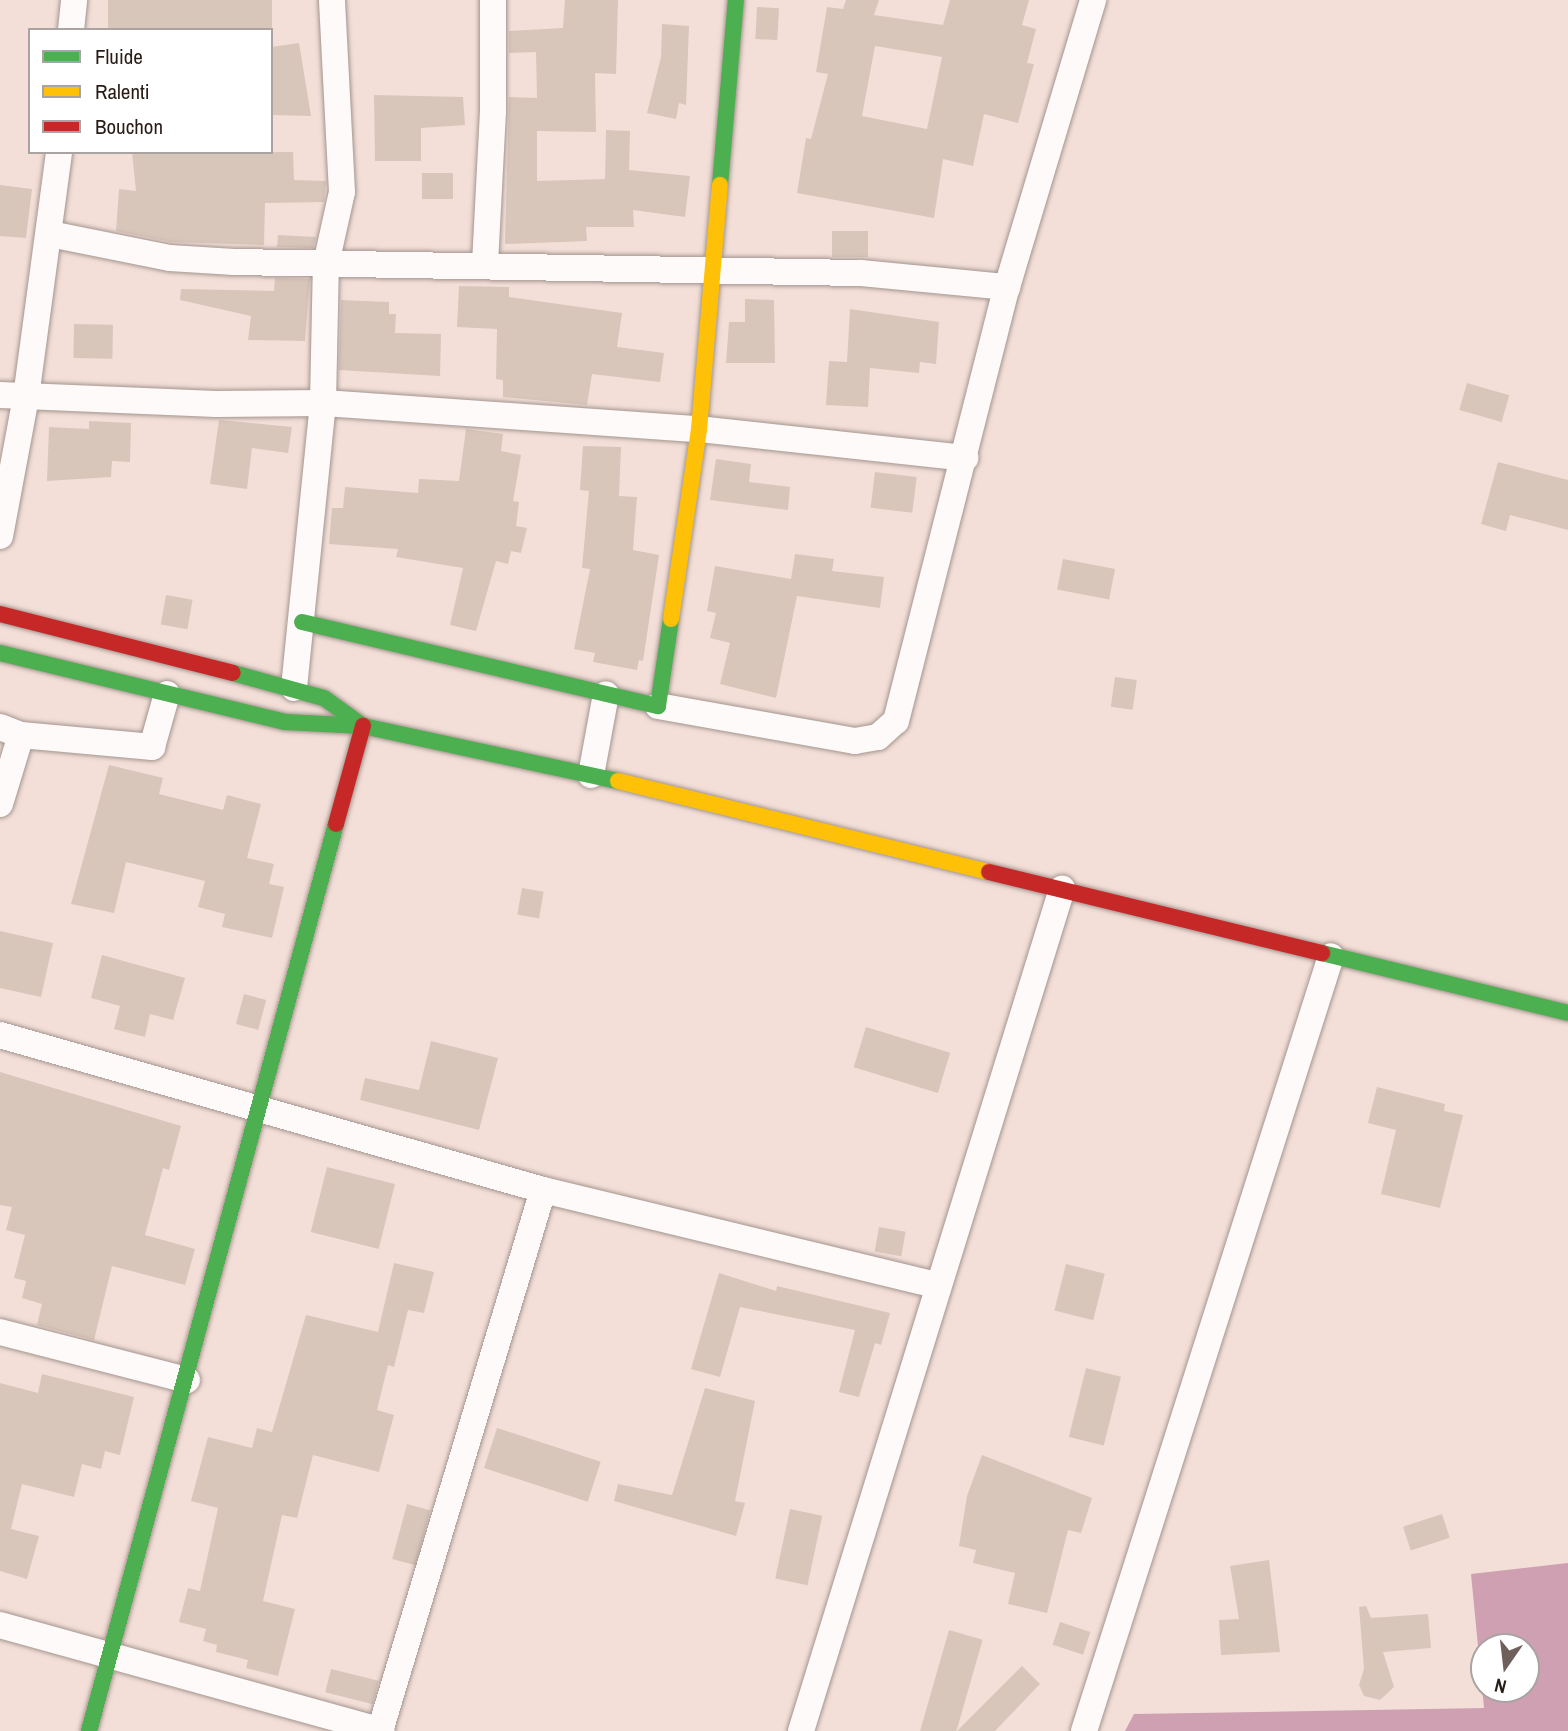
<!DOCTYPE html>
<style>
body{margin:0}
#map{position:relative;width:1568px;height:1731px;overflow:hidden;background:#f3dfd8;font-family:"Archivo Narrow",sans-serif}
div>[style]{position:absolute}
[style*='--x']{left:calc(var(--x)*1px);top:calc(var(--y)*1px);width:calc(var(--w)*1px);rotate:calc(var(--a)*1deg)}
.water>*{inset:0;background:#cfa0b1}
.building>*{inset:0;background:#d8c6ba;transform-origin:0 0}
.roads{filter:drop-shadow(0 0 2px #a4958f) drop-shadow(0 0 2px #a4958f)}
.street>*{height:26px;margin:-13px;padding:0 13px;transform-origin:13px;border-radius:13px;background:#fdfaf9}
.fast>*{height:16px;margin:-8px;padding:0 8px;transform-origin:8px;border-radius:8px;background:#4caf50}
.slow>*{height:16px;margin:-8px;padding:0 8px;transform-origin:8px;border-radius:8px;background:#ffc107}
.jam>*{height:16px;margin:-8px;padding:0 8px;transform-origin:8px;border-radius:8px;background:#c62828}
span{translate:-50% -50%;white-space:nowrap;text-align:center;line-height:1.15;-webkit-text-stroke:5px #fff;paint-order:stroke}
.legend{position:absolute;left:28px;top:28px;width:245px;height:126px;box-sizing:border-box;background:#fff;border:2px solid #a9a4a2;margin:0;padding:9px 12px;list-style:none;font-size:21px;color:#291c17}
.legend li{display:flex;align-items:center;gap:14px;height:35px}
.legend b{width:35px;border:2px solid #a9a4a2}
.north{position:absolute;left:1470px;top:1633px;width:70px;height:70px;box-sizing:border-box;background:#fff;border:2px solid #a9a4a2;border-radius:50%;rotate:194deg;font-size:19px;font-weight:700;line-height:28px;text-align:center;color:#291c17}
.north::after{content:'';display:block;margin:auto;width:24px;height:32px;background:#70605b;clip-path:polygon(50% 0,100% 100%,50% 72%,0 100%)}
</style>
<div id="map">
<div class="water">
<div style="clip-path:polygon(evenodd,1568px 1563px,1568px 1731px,1125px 1731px,1134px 1714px,1484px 1708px,1471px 1574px,1568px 1563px,1484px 1647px,1526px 1647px,1526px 1689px,1484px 1689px,1484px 1647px)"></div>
</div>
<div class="building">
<div style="left:108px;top:0;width:164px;height:30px"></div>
<div style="clip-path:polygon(565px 0,618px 0,616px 74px,595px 73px,596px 132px,537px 131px,537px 181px,605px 179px,606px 130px,630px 131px,629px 170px,690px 176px,685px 217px,633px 210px,634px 227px,586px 227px,587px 241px,505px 244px,509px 97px,537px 98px,536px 52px,509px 53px,509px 31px,563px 28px)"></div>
<div style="clip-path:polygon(evenodd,846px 0,879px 0,874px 15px,943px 25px,950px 0,1029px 0,1022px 25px,1036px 29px,1027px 63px,1034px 64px,1018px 123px,984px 114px,973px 166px,943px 159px,934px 218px,797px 193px,806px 138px,811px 139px,828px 74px,816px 72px,827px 7px,843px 9px,846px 0,875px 46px,942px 57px,927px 129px,862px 116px,875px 46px)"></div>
<div style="left:757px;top:7px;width:22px;height:32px;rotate:3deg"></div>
<div style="clip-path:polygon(662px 24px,689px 26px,686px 105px,679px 103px,676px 119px,647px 113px,661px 57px)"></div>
<div style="clip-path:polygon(299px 43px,311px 116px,272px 115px,271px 47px)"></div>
<div style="clip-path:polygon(374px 95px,463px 97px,465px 125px,421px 128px,421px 161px,375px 161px)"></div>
<div style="clip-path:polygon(132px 152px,293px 152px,294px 180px,326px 181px,324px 202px,265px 203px,264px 245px,172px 242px,116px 231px,119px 189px,136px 191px)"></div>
<div style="left:422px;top:173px;width:31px;height:26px"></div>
<div style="clip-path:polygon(0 185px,32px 189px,26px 238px,0 236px)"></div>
<div style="left:832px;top:231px;width:36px;height:26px"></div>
<div style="clip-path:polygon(278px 235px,316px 237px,313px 248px,277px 247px)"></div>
<div style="clip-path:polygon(275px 278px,310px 279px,305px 341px,248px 340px,251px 316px,180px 300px,181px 289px,274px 291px)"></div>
<div style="clip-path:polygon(459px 286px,509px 287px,509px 297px,622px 313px,617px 347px,664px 353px,660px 382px,592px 374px,587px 405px,503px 397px,503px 380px,496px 379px,497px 329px,457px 327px)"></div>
<div style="clip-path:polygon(745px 299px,774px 300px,775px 363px,726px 363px,729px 322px,745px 322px)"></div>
<div style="clip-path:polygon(341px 300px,389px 302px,389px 314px,396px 314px,395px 333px,441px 334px,440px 376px,339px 370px)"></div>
<div style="clip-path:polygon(850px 309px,939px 322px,936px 364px,920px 362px,919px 373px,870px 368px,868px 407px,826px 405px,829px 361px,847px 362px)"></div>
<div style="left:74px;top:324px;width:39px;height:34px;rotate:1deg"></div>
<div style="left:1467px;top:383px;width:44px;height:28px;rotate:16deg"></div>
<div style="clip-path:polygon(219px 420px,292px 427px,288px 453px,252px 448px,247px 489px,210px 484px)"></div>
<div style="clip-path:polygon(89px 421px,131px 423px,130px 462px,112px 461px,111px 477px,47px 481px,49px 427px,89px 429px)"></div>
<div style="clip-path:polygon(466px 429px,503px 434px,501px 451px,521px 455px,513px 501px,519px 502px,516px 526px,527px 528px,521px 553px,511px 551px,508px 564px,496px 561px,476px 631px,450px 625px,463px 568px,396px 557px,398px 549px,329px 544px,332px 508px,343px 508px,345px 487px,418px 493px,419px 479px,459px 481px)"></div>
<div style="clip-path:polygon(583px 446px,621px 447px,619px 496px,637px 497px,633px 550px,659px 555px,643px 661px,639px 660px,637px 670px,593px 662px,595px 653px,574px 649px,590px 569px,582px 568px,589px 491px,580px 490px)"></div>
<div style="clip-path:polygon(716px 459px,751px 464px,749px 482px,790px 487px,788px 510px,710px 500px)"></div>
<div style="clip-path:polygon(1498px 462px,1568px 480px,1568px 530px,1510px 515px,1506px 531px,1481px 524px)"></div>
<div style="left:875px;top:472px;width:42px;height:36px;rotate:7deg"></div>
<div style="clip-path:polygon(795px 554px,834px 559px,832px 571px,884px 577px,880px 608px,797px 596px,776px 698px,720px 684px,730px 643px,710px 638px,716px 613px,707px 611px,715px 566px,791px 579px)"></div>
<div style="left:1063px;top:559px;width:53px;height:31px;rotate:11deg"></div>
<div style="left:166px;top:595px;width:27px;height:30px;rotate:10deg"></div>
<div style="left:1115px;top:677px;width:22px;height:30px;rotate:8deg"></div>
<div style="clip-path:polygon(109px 765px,163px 778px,159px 794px,223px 810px,227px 795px,261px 804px,247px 858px,274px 864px,269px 884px,284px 887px,272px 938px,222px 927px,225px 914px,198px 907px,205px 881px,126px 862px,114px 913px,71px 904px)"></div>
<div style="left:522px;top:888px;width:22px;height:27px;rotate:10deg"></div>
<div style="clip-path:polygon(0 931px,53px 943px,41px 997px,0 988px)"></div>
<div style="clip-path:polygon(102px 955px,185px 978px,173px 1020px,150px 1014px,145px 1037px,114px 1029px,120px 1006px,91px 998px)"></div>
<div style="left:244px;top:994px;width:23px;height:31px;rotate:15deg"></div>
<div style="left:866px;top:1027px;width:88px;height:42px;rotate:17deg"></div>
<div style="clip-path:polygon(431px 1041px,498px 1058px,479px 1130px,360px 1100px,365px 1078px,419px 1090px)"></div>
<div style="clip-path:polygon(0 1072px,181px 1126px,169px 1170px,163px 1168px,145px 1235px,195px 1249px,185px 1285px,112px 1266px,94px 1340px,37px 1325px,42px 1304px,22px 1298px,26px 1281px,14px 1278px,25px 1235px,6px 1230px,12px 1207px,0 1205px)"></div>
<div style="clip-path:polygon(1377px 1087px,1445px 1104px,1444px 1111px,1463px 1115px,1440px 1208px,1381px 1194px,1396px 1130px,1368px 1123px)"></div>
<div style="left:327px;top:1167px;width:70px;height:67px;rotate:14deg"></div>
<div style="left:879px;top:1227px;width:27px;height:25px;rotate:10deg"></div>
<div style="clip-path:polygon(394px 1263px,434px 1272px,424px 1313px,408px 1310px,394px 1367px,388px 1365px,377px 1410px,394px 1415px,379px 1472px,313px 1455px,297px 1518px,282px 1515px,263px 1601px,295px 1609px,278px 1676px,246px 1668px,248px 1660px,216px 1652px,217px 1645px,203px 1641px,206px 1629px,179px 1622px,188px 1588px,200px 1591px,218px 1508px,191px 1501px,208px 1437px,252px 1448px,257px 1428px,272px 1432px,306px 1315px,378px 1332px)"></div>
<div style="left:1066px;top:1264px;width:40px;height:48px;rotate:14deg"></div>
<div style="clip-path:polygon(719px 1273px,776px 1291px,777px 1286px,890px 1313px,881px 1345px,875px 1343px,859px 1397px,839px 1392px,855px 1330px,740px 1307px,720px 1377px,691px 1369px)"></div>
<div style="left:1086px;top:1368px;width:36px;height:71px;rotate:14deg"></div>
<div style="clip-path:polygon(42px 1374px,134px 1397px,120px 1455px,105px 1451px,101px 1469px,82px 1464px,74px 1497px,22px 1484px,11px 1529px,39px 1536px,27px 1579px,0 1571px,0 1383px,38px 1393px)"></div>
<div style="clip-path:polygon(705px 1388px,755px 1401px,735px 1501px,745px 1503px,736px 1536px,614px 1501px,618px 1484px,672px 1495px)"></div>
<div style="left:497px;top:1428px;width:109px;height:42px;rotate:18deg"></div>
<div style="clip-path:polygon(982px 1455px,1092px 1498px,1081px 1533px,1068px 1530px,1047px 1613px,1008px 1604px,1015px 1573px,973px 1563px,976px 1550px,959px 1546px,967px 1496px)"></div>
<div style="left:407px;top:1504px;width:24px;height:57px;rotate:15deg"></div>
<div style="left:790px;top:1509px;width:33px;height:71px;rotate:12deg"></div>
<div style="left:1442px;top:1514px;width:25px;height:41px;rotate:72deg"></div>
<div style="clip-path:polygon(1269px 1560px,1280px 1652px,1221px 1655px,1219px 1620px,1239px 1619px,1230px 1566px)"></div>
<div style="clip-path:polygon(1366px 1606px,1371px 1618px,1428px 1614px,1431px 1648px,1383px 1652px,1394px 1687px,1380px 1700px,1364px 1696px,1359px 1685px,1364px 1669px,1359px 1607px)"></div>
<div style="left:1060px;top:1622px;width:32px;height:24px;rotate:18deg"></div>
<div style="left:949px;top:1630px;width:35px;height:105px;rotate:16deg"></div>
<div style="clip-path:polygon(1022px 1666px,1040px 1684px,995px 1731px,957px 1731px)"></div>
<div style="left:331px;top:1669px;width:49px;height:24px;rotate:14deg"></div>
</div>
<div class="roads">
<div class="street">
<div style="--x:71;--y:30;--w:30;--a:-84"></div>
<div style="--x:50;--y:234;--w:122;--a:11.3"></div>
<div style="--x:170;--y:258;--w:64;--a:3.6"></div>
<div style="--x:234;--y:262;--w:627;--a:1.01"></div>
<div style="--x:861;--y:273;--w:147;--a:5.5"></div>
<div style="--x:485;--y:264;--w:153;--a:-87"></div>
<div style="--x:493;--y:111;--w:111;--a:-90"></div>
<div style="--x:0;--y:395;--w:216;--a:2.4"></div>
<div style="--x:216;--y:404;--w:107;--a:-0.5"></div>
<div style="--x:323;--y:403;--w:377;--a:4"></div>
<div style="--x:699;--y:429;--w:268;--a:6.2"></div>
<div style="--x:0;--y:536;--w:141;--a:-79.4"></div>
<div style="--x:26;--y:397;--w:247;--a:-82.3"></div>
<div style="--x:294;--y:688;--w:286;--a:-84.2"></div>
<div style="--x:323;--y:403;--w:139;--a:-88.8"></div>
<div style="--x:326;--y:264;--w:74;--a:-77.5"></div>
<div style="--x:342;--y:192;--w:192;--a:-93"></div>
<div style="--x:658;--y:706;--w:200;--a:10.1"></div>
<div style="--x:855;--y:741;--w:23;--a:-10"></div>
<div style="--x:878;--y:737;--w:24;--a:-42"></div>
<div style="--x:896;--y:721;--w:448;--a:-75.7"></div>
<div style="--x:1007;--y:287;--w:300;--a:-73.3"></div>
<div style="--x:0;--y:727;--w:22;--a:21"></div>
<div style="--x:21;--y:735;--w:132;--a:5.2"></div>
<div style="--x:152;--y:747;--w:55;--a:-74.2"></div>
<div style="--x:591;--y:775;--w:82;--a:-79.5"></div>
<div style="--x:0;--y:804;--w:72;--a:-73.1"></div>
<div style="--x:0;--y:1035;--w:565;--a:15.93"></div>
<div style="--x:543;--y:1190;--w:407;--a:13.6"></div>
<div style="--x:0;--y:1332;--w:193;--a:14.4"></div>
<div style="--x:0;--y:1625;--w:396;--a:15.5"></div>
<div style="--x:380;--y:1731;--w:565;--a:-73.23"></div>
<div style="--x:801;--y:1731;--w:882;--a:-72.78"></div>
<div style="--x:1084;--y:1731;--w:813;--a:-72.32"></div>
</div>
<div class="fast">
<div style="--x:720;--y:185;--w:186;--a:-85.1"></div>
<div style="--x:302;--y:622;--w:366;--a:13.3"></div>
<div style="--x:658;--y:706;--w:88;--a:-81.5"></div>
<div style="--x:0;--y:653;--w:293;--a:13.6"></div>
<div style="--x:285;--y:722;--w:78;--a:2.9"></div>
<div style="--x:363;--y:726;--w:261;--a:12.2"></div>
<div style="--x:233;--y:673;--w:94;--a:15.4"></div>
<div style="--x:324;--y:698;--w:48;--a:35.7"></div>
<div style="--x:1322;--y:953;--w:253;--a:13.7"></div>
<div style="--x:89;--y:1731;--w:940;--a:-74.77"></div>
</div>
<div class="slow">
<div style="--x:671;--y:619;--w:192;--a:-81.6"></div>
<div style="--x:699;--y:429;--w:245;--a:-85.1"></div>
<div style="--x:618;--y:781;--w:382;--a:13.8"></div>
</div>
<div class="jam">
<div style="--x:0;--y:614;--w:240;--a:14.2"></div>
<div style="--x:336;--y:824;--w:102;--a:-74.6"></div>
<div style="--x:989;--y:872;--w:343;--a:13.7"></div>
</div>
</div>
<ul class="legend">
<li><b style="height:9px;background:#4caf50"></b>Fluide</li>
<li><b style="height:9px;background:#ffc107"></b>Ralenti</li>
<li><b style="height:9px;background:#c62828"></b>Bouchon</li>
</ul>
<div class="north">N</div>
</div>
